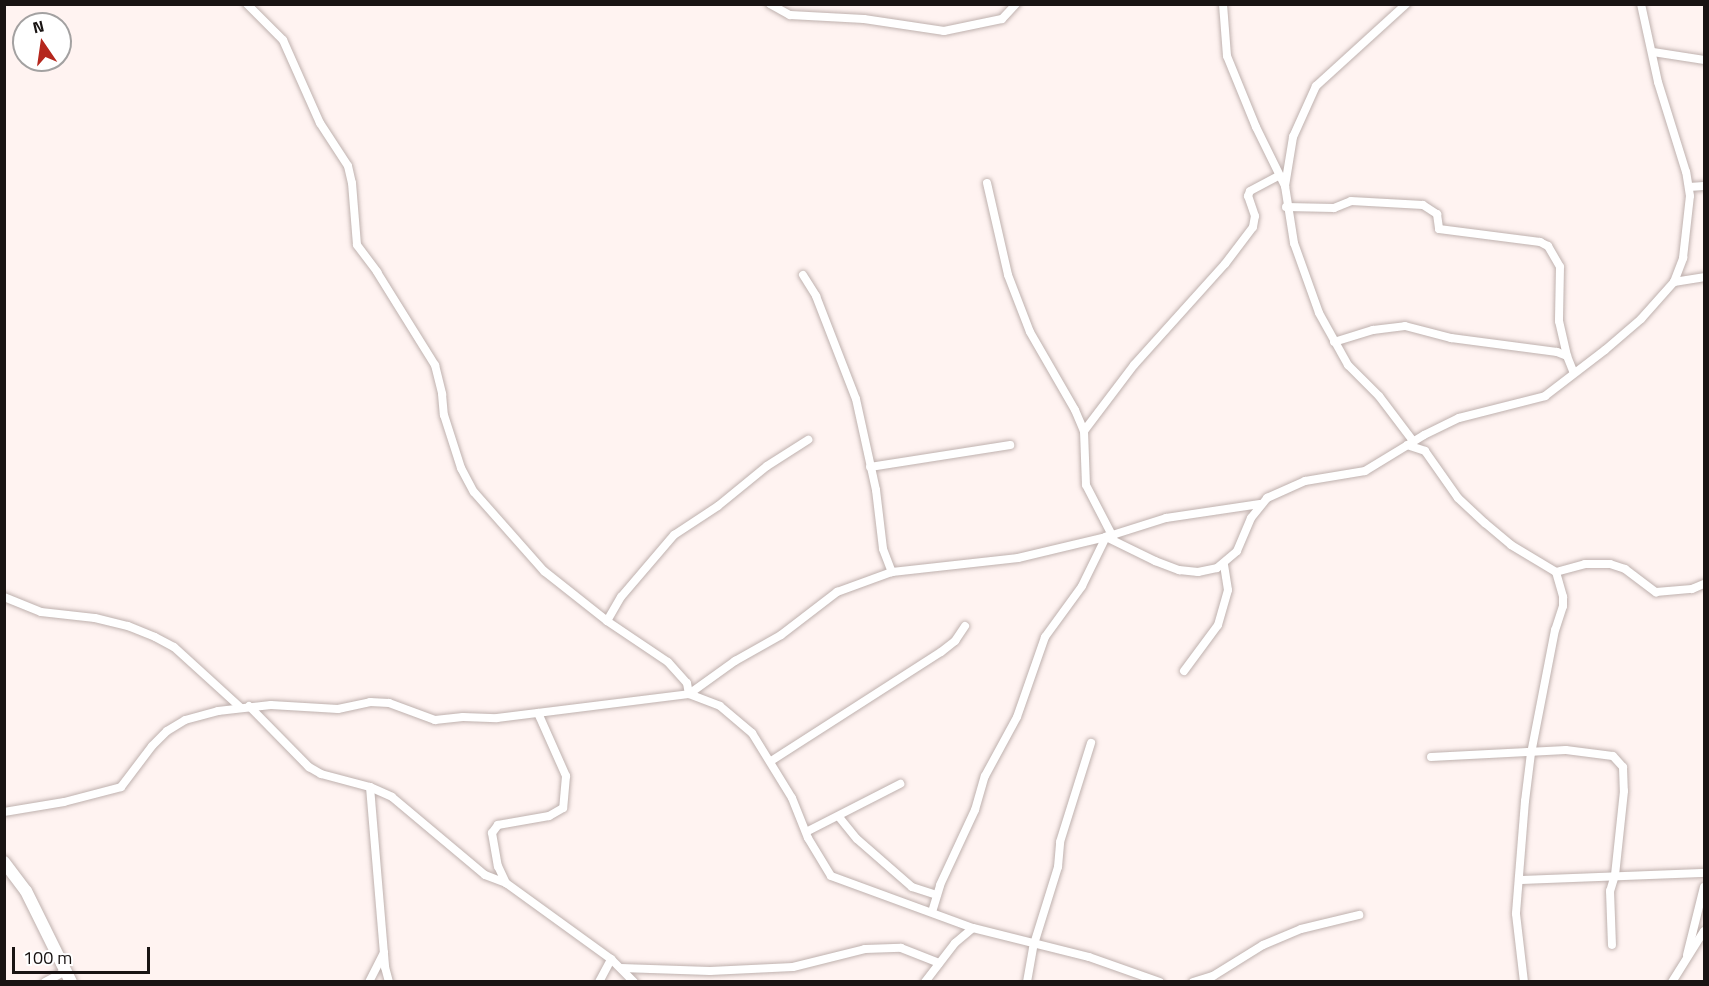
<!DOCTYPE html>
<style>
body{margin:0}
#map{position:relative;width:1709px;height:986px;overflow:hidden;background:#fff3f1;font-family:"Titillium Web",sans-serif}
div>[style]{position:absolute}
[style*='--x']{left:calc(var(--x)*1px);top:calc(var(--y)*1px);width:calc(var(--w)*1px);rotate:calc(var(--a)*1deg)}
.roads{filter:drop-shadow(0 0 2px #bfb1ae) drop-shadow(0 0 2px #bfb1ae)}
.street>*{height:8px;margin:-4px;padding:0 4px;transform-origin:4px;border-radius:4px;background:#fff}
.secondary>*{height:12px;margin:-6px;padding:0 6px;transform-origin:6px;border-radius:6px;background:#fff}
span{translate:-50% -50%;white-space:nowrap;text-align:center;line-height:1.15;-webkit-text-stroke:4.5px #fff;paint-order:stroke}
.frame{position:absolute;inset:0;border:6px solid #191413;pointer-events:none}
.north{position:absolute;left:12px;top:12px;width:60px;height:60px;box-sizing:border-box;background:#fff;border:2px solid #a3a1a1;border-radius:50%;rotate:347deg;font-size:16px;font-weight:700;line-height:24px;text-align:center;color:#191413}
.north::after{content:'';display:block;margin:auto;width:21px;height:27px;background:#b5271d;clip-path:polygon(50% 0,100% 100%,50% 72%,0 100%)}
.scale{position:absolute;left:12px;top:947px;width:138px;height:27px;box-sizing:border-box;border:3px solid #191413;border-top:0;padding-left:8px;font-size:18px;line-height:21px;white-space:nowrap;color:#191413;-webkit-text-stroke:4px #fff;paint-order:stroke}
</style>
<div id="map">
<div class="roads">
<div class="street">
<div style="--x:247;--y:4;--w:51;--a:45"></div>
<div style="--x:283;--y:40;--w:91;--a:66"></div>
<div style="--x:320;--y:123;--w:51;--a:56.9"></div>
<div style="--x:348;--y:166;--w:17;--a:77"></div>
<div style="--x:352;--y:183;--w:62;--a:85.4"></div>
<div style="--x:357;--y:245;--w:34;--a:53"></div>
<div style="--x:377;--y:272;--w:110;--a:58.1"></div>
<div style="--x:435;--y:365;--w:30;--a:76"></div>
<div style="--x:442;--y:394;--w:21;--a:85"></div>
<div style="--x:444;--y:415;--w:56;--a:72.2"></div>
<div style="--x:461;--y:468;--w:27;--a:62"></div>
<div style="--x:474;--y:492;--w:106;--a:48.5"></div>
<div style="--x:544;--y:571;--w:80;--a:38.4"></div>
<div style="--x:607;--y:621;--w:73;--a:33.9"></div>
<div style="--x:668;--y:662;--w:28;--a:48"></div>
<div style="--x:687;--y:683;--w:11;--a:80"></div>
<div style="--x:689;--y:694;--w:33;--a:21"></div>
<div style="--x:720;--y:706;--w:42;--a:40.2"></div>
<div style="--x:752;--y:733;--w:76;--a:58.4"></div>
<div style="--x:792;--y:798;--w:43;--a:68.2"></div>
<div style="--x:808;--y:838;--w:44;--a:58.8"></div>
<div style="--x:831;--y:876;--w:151;--a:20.1"></div>
<div style="--x:973;--y:928;--w:120;--a:14"></div>
<div style="--x:1089;--y:957;--w:75;--a:19.4"></div>
<div style="--x:770;--y:4;--w:23;--a:29"></div>
<div style="--x:790;--y:15;--w:74;--a:3.1"></div>
<div style="--x:864;--y:19;--w:81;--a:8.5"></div>
<div style="--x:944;--y:31;--w:59;--a:-11.7"></div>
<div style="--x:1002;--y:19;--w:21;--a:-47"></div>
<div style="--x:1223;--y:4;--w:52;--a:85.6"></div>
<div style="--x:1227;--y:56;--w:77;--a:67.8"></div>
<div style="--x:1256;--y:127;--w:66;--a:63.8"></div>
<div style="--x:1285;--y:186;--w:58;--a:81"></div>
<div style="--x:1294;--y:243;--w:74;--a:70.3"></div>
<div style="--x:1319;--y:313;--w:60;--a:60.9"></div>
<div style="--x:1348;--y:365;--w:44;--a:45"></div>
<div style="--x:1379;--y:396;--w:56;--a:52.9"></div>
<div style="--x:1653;--y:52;--w:52;--a:8.9"></div>
<div style="--x:987;--y:183;--w:94;--a:77.1"></div>
<div style="--x:1008;--y:275;--w:61;--a:68.9"></div>
<div style="--x:1030;--y:332;--w:90;--a:60"></div>
<div style="--x:1075;--y:410;--w:23;--a:67"></div>
<div style="--x:1084;--y:431;--w:54;--a:87.9"></div>
<div style="--x:1086;--y:485;--w:59;--a:62.6"></div>
<div style="--x:1285;--y:186;--w:50;--a:-80.7"></div>
<div style="--x:1293;--y:137;--w:56;--a:-65.7"></div>
<div style="--x:1316;--y:86;--w:122;--a:-42.3"></div>
<div style="--x:1689;--y:187;--w:15;--a:-4"></div>
<div style="--x:1286;--y:207;--w:48;--a:1.2"></div>
<div style="--x:1334;--y:208;--w:18;--a:-22"></div>
<div style="--x:1351;--y:201;--w:72;--a:3.2"></div>
<div style="--x:1423;--y:205;--w:17;--a:33"></div>
<div style="--x:1437;--y:214;--w:15;--a:82"></div>
<div style="--x:1439;--y:229;--w:102;--a:7.3"></div>
<div style="--x:1540;--y:242;--w:9;--a:27"></div>
<div style="--x:1548;--y:246;--w:24;--a:60"></div>
<div style="--x:1560;--y:267;--w:54;--a:91.1"></div>
<div style="--x:1559;--y:321;--w:36;--a:77"></div>
<div style="--x:803;--y:275;--w:25;--a:58"></div>
<div style="--x:816;--y:296;--w:110;--a:68.8"></div>
<div style="--x:856;--y:399;--w:93;--a:77.6"></div>
<div style="--x:876;--y:490;--w:59;--a:83.2"></div>
<div style="--x:883;--y:549;--w:25;--a:69"></div>
<div style="--x:1674;--y:282;--w:30;--a:-9"></div>
<div style="--x:1334;--y:342;--w:41;--a:-17.1"></div>
<div style="--x:1373;--y:330;--w:32;--a:-7"></div>
<div style="--x:1405;--y:326;--w:48;--a:14.6"></div>
<div style="--x:1451;--y:338;--w:107;--a:7.5"></div>
<div style="--x:1557;--y:352;--w:11;--a:22"></div>
<div style="--x:1567;--y:356;--w:18;--a:68"></div>
<div style="--x:1084;--y:431;--w:83;--a:-52.9"></div>
<div style="--x:1134;--y:365;--w:136;--a:-48"></div>
<div style="--x:1225;--y:264;--w:46;--a:-52.9"></div>
<div style="--x:1253;--y:227;--w:11;--a:-80"></div>
<div style="--x:1255;--y:216;--w:21;--a:-109"></div>
<div style="--x:1248;--y:196;--w:5;--a:-68"></div>
<div style="--x:1250;--y:191;--w:32;--a:-28"></div>
<div style="--x:1407;--y:445;--w:19;--a:18"></div>
<div style="--x:1425;--y:451;--w:57;--a:54.9"></div>
<div style="--x:1458;--y:498;--w:37;--a:43"></div>
<div style="--x:1485;--y:523;--w:34;--a:40"></div>
<div style="--x:1511;--y:545;--w:52;--a:31"></div>
<div style="--x:1556;--y:572;--w:26;--a:74"></div>
<div style="--x:1563;--y:597;--w:9;--a:90"></div>
<div style="--x:1563;--y:606;--w:25;--a:108"></div>
<div style="--x:1555;--y:630;--w:125;--a:101"></div>
<div style="--x:1531;--y:753;--w:48;--a:97.1"></div>
<div style="--x:1525;--y:801;--w:113;--a:94.6"></div>
<div style="--x:1516;--y:914;--w:68;--a:83.3"></div>
<div style="--x:870;--y:467;--w:142;--a:-8.9"></div>
<div style="--x:1556;--y:572;--w:30;--a:-15"></div>
<div style="--x:1585;--y:564;--w:25;--a:0"></div>
<div style="--x:1610;--y:564;--w:16;--a:18"></div>
<div style="--x:1625;--y:569;--w:39;--a:37"></div>
<div style="--x:1656;--y:592;--w:36;--a:-5"></div>
<div style="--x:1692;--y:589;--w:13;--a:-23"></div>
<div style="--x:4;--y:597;--w:40;--a:22"></div>
<div style="--x:41;--y:612;--w:54;--a:6.3"></div>
<div style="--x:95;--y:618;--w:34;--a:14"></div>
<div style="--x:128;--y:626;--w:29;--a:22"></div>
<div style="--x:155;--y:637;--w:21;--a:28"></div>
<div style="--x:174;--y:647;--w:89;--a:42.3"></div>
<div style="--x:607;--y:621;--w:28;--a:-60"></div>
<div style="--x:621;--y:597;--w:82;--a:-49.5"></div>
<div style="--x:674;--y:535;--w:53;--a:-33.4"></div>
<div style="--x:718;--y:506;--w:63;--a:-39.2"></div>
<div style="--x:767;--y:466;--w:49;--a:-32.4"></div>
<div style="--x:1184;--y:671;--w:57;--a:-53.5"></div>
<div style="--x:1218;--y:625;--w:36;--a:-74"></div>
<div style="--x:1228;--y:590;--w:26;--a:-99"></div>
<div style="--x:249;--y:706;--w:86;--a:45.5"></div>
<div style="--x:309;--y:767;--w:14;--a:30"></div>
<div style="--x:321;--y:774;--w:51;--a:14.9"></div>
<div style="--x:370;--y:787;--w:24;--a:24"></div>
<div style="--x:392;--y:797;--w:121;--a:40"></div>
<div style="--x:485;--y:875;--w:22;--a:21"></div>
<div style="--x:538;--y:713;--w:69;--a:66"></div>
<div style="--x:566;--y:776;--w:32;--a:95"></div>
<div style="--x:563;--y:808;--w:16;--a:150"></div>
<div style="--x:549;--y:816;--w:52;--a:170"></div>
<div style="--x:498;--y:825;--w:10;--a:127"></div>
<div style="--x:492;--y:833;--w:34;--a:80"></div>
<div style="--x:498;--y:866;--w:19;--a:65"></div>
<div style="--x:506;--y:883;--w:130;--a:35.9"></div>
<div style="--x:611;--y:959;--w:33;--a:45"></div>
<div style="--x:1431;--y:757;--w:135;--a:-3"></div>
<div style="--x:1566;--y:750;--w:47;--a:7.3"></div>
<div style="--x:1613;--y:756;--w:15;--a:48"></div>
<div style="--x:1623;--y:767;--w:24;--a:88"></div>
<div style="--x:1624;--y:791;--w:84;--a:96.1"></div>
<div style="--x:1615;--y:875;--w:17;--a:107"></div>
<div style="--x:1610;--y:891;--w:54;--a:87.9"></div>
<div style="--x:771;--y:761;--w:202;--a:-32.7"></div>
<div style="--x:941;--y:652;--w:18;--a:-38"></div>
<div style="--x:955;--y:641;--w:18;--a:-56"></div>
<div style="--x:370;--y:787;--w:181;--a:85.2"></div>
<div style="--x:385;--y:967;--w:16;--a:75"></div>
<div style="--x:4;--y:812;--w:61;--a:-9.5"></div>
<div style="--x:64;--y:802;--w:59;--a:-14.7"></div>
<div style="--x:121;--y:787;--w:51;--a:-52.9"></div>
<div style="--x:152;--y:746;--w:21;--a:-45"></div>
<div style="--x:167;--y:731;--w:21;--a:-31"></div>
<div style="--x:185;--y:720;--w:34;--a:-15"></div>
<div style="--x:218;--y:711;--w:53;--a:-6.5"></div>
<div style="--x:271;--y:705;--w:67;--a:3.4"></div>
<div style="--x:338;--y:709;--w:33;--a:-12"></div>
<div style="--x:370;--y:702;--w:19;--a:3"></div>
<div style="--x:389;--y:703;--w:49;--a:20.3"></div>
<div style="--x:435;--y:720;--w:28;--a:-6"></div>
<div style="--x:463;--y:717;--w:34;--a:2"></div>
<div style="--x:497;--y:718;--w:193;--a:-7.1"></div>
<div style="--x:689;--y:694;--w:57;--a:-35.7"></div>
<div style="--x:735;--y:661;--w:53;--a:-29.5"></div>
<div style="--x:781;--y:635;--w:71;--a:-37.5"></div>
<div style="--x:837;--y:592;--w:59;--a:-20"></div>
<div style="--x:892;--y:572;--w:127;--a:-6.3"></div>
<div style="--x:1018;--y:558;--w:90;--a:-13.4"></div>
<div style="--x:1106;--y:537;--w:55;--a:26.1"></div>
<div style="--x:1155;--y:561;--w:26;--a:21"></div>
<div style="--x:1179;--y:570;--w:19;--a:6"></div>
<div style="--x:1198;--y:572;--w:19;--a:-12"></div>
<div style="--x:1217;--y:568;--w:26;--a:-40"></div>
<div style="--x:1237;--y:551;--w:36;--a:-67"></div>
<div style="--x:1251;--y:518;--w:26;--a:-51"></div>
<div style="--x:1267;--y:498;--w:42;--a:-24.1"></div>
<div style="--x:1305;--y:481;--w:61;--a:-9.5"></div>
<div style="--x:1365;--y:471;--w:69;--a:-31.4"></div>
<div style="--x:1424;--y:435;--w:39;--a:-26"></div>
<div style="--x:1459;--y:418;--w:89;--a:-14.3"></div>
<div style="--x:1545;--y:396;--w:76;--a:-37.5"></div>
<div style="--x:1605;--y:350;--w:48;--a:-40.7"></div>
<div style="--x:1641;--y:319;--w:50;--a:-48.3"></div>
<div style="--x:1674;--y:282;--w:26;--a:-69"></div>
<div style="--x:1683;--y:258;--w:62;--a:-83.6"></div>
<div style="--x:1690;--y:196;--w:24;--a:-99"></div>
<div style="--x:1686;--y:172;--w:94;--a:-107.3"></div>
<div style="--x:1658;--y:82;--w:80;--a:-102.3"></div>
<div style="--x:839;--y:817;--w:28;--a:51"></div>
<div style="--x:857;--y:839;--w:73;--a:41.1"></div>
<div style="--x:912;--y:887;--w:26;--a:18"></div>
<div style="--x:806;--y:832;--w:106;--a:-27.1"></div>
<div style="--x:1519;--y:880;--w:185;--a:-2.2"></div>
<div style="--x:932;--y:912;--w:28;--a:-73"></div>
<div style="--x:940;--y:885;--w:83;--a:-65"></div>
<div style="--x:975;--y:810;--w:35;--a:-74"></div>
<div style="--x:985;--y:776;--w:67;--a:-61.5"></div>
<div style="--x:1017;--y:717;--w:85;--a:-70.7"></div>
<div style="--x:1045;--y:637;--w:63;--a:-54"></div>
<div style="--x:1082;--y:586;--w:55;--a:-63.9"></div>
<div style="--x:1106;--y:537;--w:63;--a:-17.6"></div>
<div style="--x:1166;--y:518;--w:95;--a:-8.5"></div>
<div style="--x:1687;--y:955;--w:70;--a:-76"></div>
<div style="--x:621;--y:968;--w:89;--a:1.9"></div>
<div style="--x:710;--y:971;--w:83;--a:-2.8"></div>
<div style="--x:793;--y:967;--w:74;--a:-14"></div>
<div style="--x:865;--y:949;--w:36;--a:-2"></div>
<div style="--x:901;--y:948;--w:41;--a:21.5"></div>
<div style="--x:45;--y:982;--w:24;--a:-28"></div>
<div style="--x:369;--y:982;--w:33;--a:-63"></div>
<div style="--x:599;--y:982;--w:26;--a:-62"></div>
<div style="--x:925;--y:982;--w:49;--a:-52.4"></div>
<div style="--x:955;--y:943;--w:23;--a:-40"></div>
<div style="--x:1027;--y:982;--w:39;--a:-80"></div>
<div style="--x:1034;--y:944;--w:81;--a:-72.7"></div>
<div style="--x:1058;--y:867;--w:25;--a:-85"></div>
<div style="--x:1060;--y:842;--w:104;--a:-72.6"></div>
<div style="--x:1193;--y:982;--w:21;--a:-17"></div>
<div style="--x:1213;--y:976;--w:59;--a:-31.8"></div>
<div style="--x:1263;--y:945;--w:41;--a:-22.8"></div>
<div style="--x:1301;--y:929;--w:60;--a:-13.6"></div>
<div style="--x:1672;--y:982;--w:60;--a:-57.9"></div>
</div>
<div class="secondary">
<div style="--x:4;--y:862;--w:36;--a:53"></div>
<div style="--x:26;--y:891;--w:102;--a:63.7"></div>
</div>
</div>
<div class="frame"></div>
<div class="north">N</div>
<div class="scale">100 m</div>
</div>
